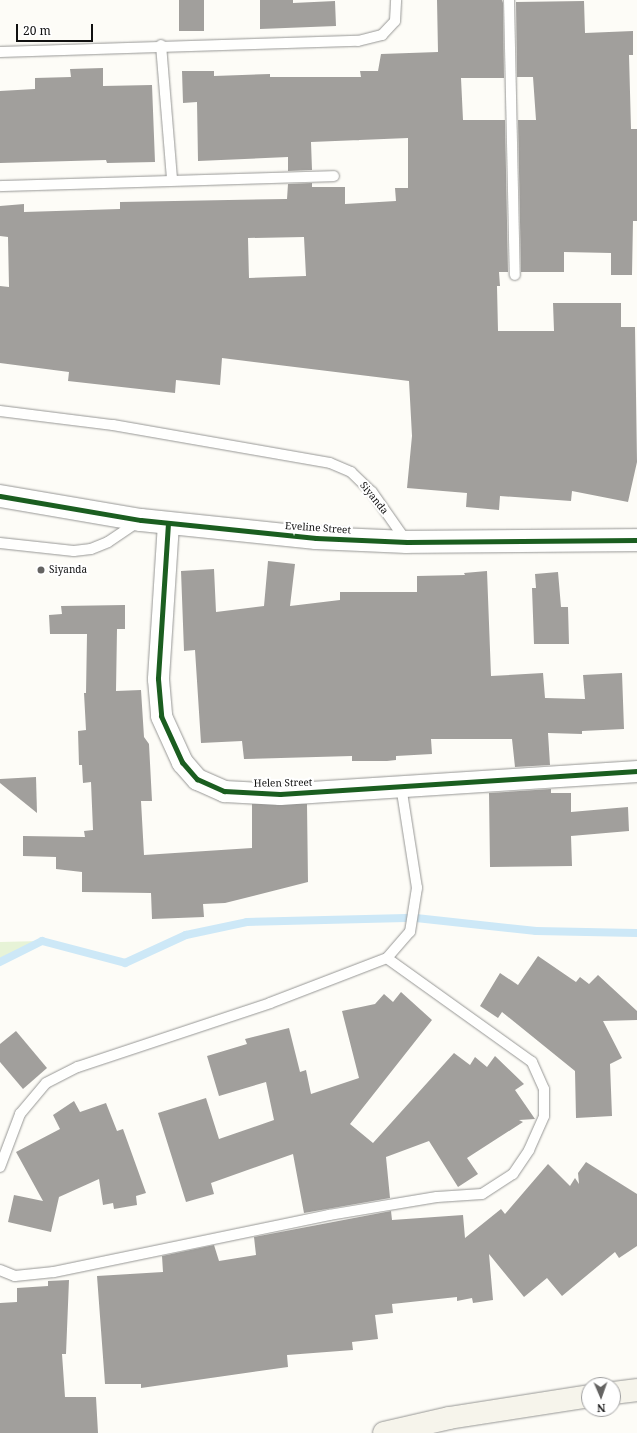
<!DOCTYPE html>
<style>
body{margin:0}
#map{position:relative;width:637px;height:1433px;overflow:hidden;background:#fdfcf7;font-family:"Noto Serif",serif}
div>[style]{position:absolute}
[style*='--x']{left:calc(var(--x)*1px);top:calc(var(--y)*1px);width:calc(var(--w)*1px);rotate:calc(var(--a)*1deg)}
.green>*{inset:0;background:#e7f3d7}
.stream>*{height:8px;margin:-4px;padding:0 4px;transform-origin:4px;border-radius:4px;background:#cde8f7}
.building>*{inset:0;background:#a19f9c;transform-origin:0 0}
.roads{filter:drop-shadow(0 0 1px #979795) drop-shadow(0 0 1px #979795)}
.service>*{height:10px;margin:-5px;padding:0 5px;transform-origin:5px;border-radius:5px;background:#fffffe}
.minor>*{height:21px;margin:-10.5px;padding:0 10.5px;transform-origin:10.5px;border-radius:10.5px;background:#fffffe}
.tertiary>*{height:22px;margin:-11px;padding:0 11px;transform-origin:11px;border-radius:11px;background:#fffffe}
.secondary>*{height:22px;margin:-11px;padding:0 11px;transform-origin:11px;border-radius:11px;background:#f6f4eb}
.cycleway>*{height:5px;margin:-2.5px;padding:0 2.5px;transform-origin:2.5px;border-radius:2.5px;background:#1b5e20}
.dots>*{width:11px;height:11px;translate:-50% -50%;box-sizing:border-box;border:2px solid #fff;border-radius:50%}
span{translate:-50% -50%;white-space:nowrap;text-align:center;line-height:1.15;-webkit-text-stroke:4px #fff;paint-order:stroke}
.street-label{font-size:10px;color:#111}
.poi-label{font-size:10px;color:#111}
.left{translate:0 -50%;text-align:left}
.north{position:absolute;left:581px;top:1377px;width:40px;height:40px;box-sizing:border-box;background:#fff;border:1px solid #a0a0a0;border-radius:50%;rotate:178deg;font-size:11px;font-weight:700;line-height:16px;text-align:center;color:#111}
.north::after{content:'';display:block;margin:auto;width:14px;height:18px;background:#646362;clip-path:polygon(50% 0,100% 100%,50% 72%,0 100%)}
.scale{position:absolute;left:16px;top:24px;width:77px;height:18px;box-sizing:border-box;border:2px solid #111;border-top:0;padding-left:5px;font-size:12px;line-height:14px;white-space:nowrap;color:#111;-webkit-text-stroke:3px #fff;paint-order:stroke}
</style>
<div id="map">
<div class="green">
<div style="clip-path:polygon(42px 941px,0 962px,0 942px)"></div>
</div>
<div class="stream">
<div style="--x:0;--y:962;--w:47;--a:-26.6"></div>
<div style="--x:42;--y:941;--w:86;--a:14.8"></div>
<div style="--x:125;--y:963;--w:67;--a:-24.7"></div>
<div style="--x:186;--y:935;--w:62;--a:-12"></div>
<div style="--x:247;--y:922;--w:169;--a:-1.4"></div>
<div style="--x:416;--y:918;--w:121;--a:6.2"></div>
<div style="--x:536;--y:931;--w:101;--a:1.1"></div>
</div>
<div class="building">
<div style="left:179px;top:0;width:25px;height:31px"></div>
<div style="clip-path:polygon(260px 0,293px 0,293px 3px,335px 1px,336px 26px,260px 29px)"></div>
<div style="clip-path:polygon(evenodd,437px 0,502px 0,503px 3px,504px 78px,461px 78px,463px 120px,505px 120px,508px 272px,499px 272px,500px 286px,497px 286px,498px 331px,554px 331px,553px 303px,621px 303px,621px 327px,635px 327px,637px 462px,628px 502px,572px 491px,571px 501px,500px 496px,499px 510px,466px 507px,467px 493px,407px 488px,412px 436px,409px 381px,222px 358px,220px 385px,176px 380px,175px 393px,68px 381px,69px 372px,0 363px,0 286px,9px 287px,8px 237px,0 236px,0 206px,24px 204px,24px 212px,120px 209px,120px 202px,287px 199px,288px 184px,312px 183px,312px 187px,345px 187px,345px 204px,396px 201px,395px 188px,408px 188px,408px 138px,311px 142px,312px 170px,288px 171px,288px 157px,198px 161px,197px 102px,183px 103px,182px 71px,214px 71px,214px 76px,270px 74px,270px 77px,361px 77px,360px 71px,378px 71px,381px 54px,438px 52px,437px 0,304px 237px,306px 276px,249px 278px,248px 238px,304px 237px)"></div>
<div style="clip-path:polygon(584px 1px,585px 33px,633px 31px,633px 55px,629px 55px,631px 129px,637px 129px,637px 221px,633px 221px,632px 275px,611px 275px,611px 253px,564px 252px,564px 272px,521px 272px,518px 120px,536px 120px,533px 77px,517px 77px,516px 2px)"></div>
<div style="clip-path:polygon(103px 68px,103px 86px,152px 85px,155px 162px,107px 163px,106px 160px,0 163px,0 91px,35px 89px,35px 78px,71px 77px,70px 69px)"></div>
<div style="clip-path:polygon(268px 561px,295px 564px,290px 606px,340px 600px,340px 592px,417px 592px,417px 576px,465px 575px,464px 573px,487px 571px,491px 676px,543px 673px,545px 698px,585px 699px,583px 675px,622px 673px,624px 729px,582px 731px,582px 734px,548px 733px,550px 765px,515px 767px,512px 739px,431px 739px,432px 754px,396px 756px,396px 760px,387px 761px,352px 761px,352px 756px,244px 759px,242px 741px,201px 743px,195px 650px,184px 651px,181px 571px,214px 569px,216px 612px,264px 606px)"></div>
<div style="clip-path:polygon(558px 572px,561px 607px,568px 607px,569px 644px,534px 644px,532px 588px,536px 588px,535px 574px)"></div>
<div style="clip-path:polygon(125px 605px,125px 629px,117px 629px,116px 691px,141px 690px,144px 737px,149px 744px,152px 801px,141px 801px,144px 855px,252px 848px,252px 804px,307px 804px,308px 882px,225px 903px,203px 904px,204px 917px,152px 919px,151px 893px,82px 892px,82px 872px,56px 869px,56px 857px,23px 856px,23px 836px,85px 837px,84px 831px,93px 830px,91px 782px,83px 783px,82px 765px,79px 765px,78px 731px,86px 730px,84px 693px,86px 693px,87px 634px,50px 634px,49px 615px,62px 614px,61px 606px)"></div>
<div style="clip-path:polygon(36px 777px,37px 813px,0 783px,0 779px)"></div>
<div style="clip-path:polygon(551px 789px,551px 793px,571px 793px,571px 812px,628px 807px,629px 831px,571px 836px,572px 866px,490px 867px,489px 793px)"></div>
<div style="clip-path:polygon(538px 956px,576px 982px,580px 977px,589px 984px,598px 975px,637px 1011px,637px 1020px,603px 1021px,622px 1058px,610px 1064px,612px 1116px,576px 1118px,575px 1071px,502px 1012px,498px 1018px,480px 1006px,500px 973px,518px 985px)"></div>
<div style="clip-path:polygon(401px 992px,432px 1020px,350px 1124px,373px 1143px,454px 1053px,470px 1065px,475px 1057px,487px 1067px,495px 1056px,524px 1084px,515px 1090px,535px 1119px,519px 1120px,523px 1122px,467px 1158px,478px 1174px,458px 1187px,429px 1141px,386px 1157px,390px 1198px,304px 1213px,293px 1154px,211px 1183px,214px 1194px,186px 1202px,158px 1113px,206px 1098px,219px 1139px,274px 1120px,266px 1082px,219px 1096px,207px 1056px,247px 1044px,245px 1039px,289px 1028px,300px 1072px,306px 1070px,311px 1094px,359px 1078px,342px 1011px,375px 1004px,384px 994px,393px 1002px)"></div>
<div style="clip-path:polygon(16px 1031px,47px 1068px,23px 1089px,0 1062px,0 1044px)"></div>
<div style="clip-path:polygon(74px 1101px,80px 1112px,106px 1103px,117px 1131px,123px 1129px,146px 1193px,136px 1196px,137px 1205px,114px 1209px,113px 1203px,103px 1205px,99px 1179px,59px 1197px,51px 1232px,8px 1222px,14px 1195px,43px 1201px,16px 1152px,60px 1129px,53px 1115px)"></div>
<div style="clip-path:polygon(586px 1162px,637px 1194px,637px 1246px,619px 1258px,615px 1252px,562px 1296px,547px 1278px,524px 1297px,489px 1254px,493px 1300px,473px 1303px,472px 1298px,457px 1301px,457px 1297px,392px 1304px,393px 1313px,375px 1315px,378px 1339px,352px 1342px,353px 1350px,287px 1355px,288px 1367px,141px 1388px,141px 1384px,105px 1384px,97px 1276px,163px 1272px,162px 1256px,214px 1245px,219px 1261px,256px 1255px,254px 1237px,391px 1211px,392px 1220px,463px 1215px,465px 1238px,501px 1209px,505px 1214px,548px 1164px,570px 1186px,575px 1178px,579px 1184px,578px 1173px)"></div>
<div style="clip-path:polygon(69px 1280px,66px 1354px,62px 1354px,65px 1397px,96px 1397px,98px 1433px,0 1433px,0 1303px,17px 1302px,17px 1288px,48px 1286px,48px 1281px)"></div>
</div>
<div class="roads">
<div class="service">
<div style="--x:509;--y:0;--w:275;--a:88.8"></div>
<div style="--x:161;--y:45;--w:135;--a:85.3"></div>
<div style="--x:0;--y:52;--w:358;--a:-1.8"></div>
<div style="--x:358;--y:41;--w:25;--a:-14"></div>
<div style="--x:382;--y:35;--w:19;--a:-47"></div>
<div style="--x:395;--y:21;--w:21;--a:-87"></div>
<div style="--x:0;--y:186;--w:334;--a:-1.7"></div>
<div style="--x:0;--y:411;--w:114;--a:7.1"></div>
<div style="--x:113;--y:425;--w:220;--a:9.9"></div>
<div style="--x:330;--y:463;--w:23;--a:23"></div>
<div style="--x:351;--y:472;--w:29;--a:44"></div>
<div style="--x:372;--y:492;--w:61;--a:55"></div>
<div style="--x:0;--y:543;--w:74;--a:6.2"></div>
<div style="--x:74;--y:551;--w:17;--a:-7"></div>
<div style="--x:91;--y:549;--w:18;--a:-22"></div>
<div style="--x:108;--y:542;--w:36;--a:-34"></div>
<div style="--x:0;--y:1167;--w:57;--a:-69.3"></div>
<div style="--x:20;--y:1114;--w:40;--a:-50"></div>
<div style="--x:46;--y:1083;--w:36;--a:-27"></div>
<div style="--x:78;--y:1067;--w:202;--a:-18.4"></div>
<div style="--x:270;--y:1003;--w:125;--a:-21"></div>
<div style="--x:387;--y:958;--w:35;--a:-49"></div>
<div style="--x:410;--y:932;--w:45;--a:-81"></div>
<div style="--x:417;--y:888;--w:103;--a:-98.9"></div>
<div style="--x:0;--y:1270;--w:16;--a:22"></div>
<div style="--x:15;--y:1276;--w:39;--a:-6"></div>
<div style="--x:54;--y:1272;--w:281;--a:-11.7"></div>
<div style="--x:329;--y:1215;--w:109;--a:-9.5"></div>
<div style="--x:437;--y:1197;--w:45;--a:-3.8"></div>
<div style="--x:482;--y:1194;--w:37;--a:-33"></div>
<div style="--x:513;--y:1174;--w:29;--a:-56"></div>
<div style="--x:529;--y:1150;--w:37;--a:-66"></div>
<div style="--x:544;--y:1116;--w:27;--a:-90"></div>
<div style="--x:544;--y:1089;--w:30;--a:-114"></div>
<div style="--x:532;--y:1062;--w:178;--a:-144.4"></div>
</div>
<div class="minor">
<div style="--x:168;--y:523;--w:156;--a:93.7"></div>
<div style="--x:158;--y:679;--w:37;--a:85"></div>
<div style="--x:161;--y:716;--w:51;--a:65.5"></div>
<div style="--x:182;--y:762;--w:23;--a:49"></div>
<div style="--x:197;--y:779;--w:30;--a:24"></div>
<div style="--x:224;--y:791;--w:56;--a:3.1"></div>
<div style="--x:280;--y:794;--w:358;--a:-3.7"></div>
</div>
<div class="tertiary">
<div style="--x:0;--y:496;--w:143;--a:9.7"></div>
<div style="--x:141;--y:520;--w:176;--a:5.9"></div>
<div style="--x:316;--y:538;--w:91;--a:2.5"></div>
<div style="--x:407;--y:542;--w:230;--a:-0.5"></div>
</div>
<div class="secondary">
<div style="--x:613;--y:1393;--w:24;--a:-7"></div>
<div style="--x:384;--y:1433;--w:67;--a:-13"></div>
<div style="--x:449;--y:1418;--w:142;--a:-8.9"></div>
</div>
</div>
<div class="cycleway">
<div style="--x:0;--y:496;--w:143;--a:9.7"></div>
<div style="--x:141;--y:520;--w:176;--a:5.9"></div>
<div style="--x:316;--y:538;--w:91;--a:2.5"></div>
<div style="--x:407;--y:542;--w:230;--a:-0.5"></div>
<div style="--x:168;--y:523;--w:156;--a:93.7"></div>
<div style="--x:158;--y:679;--w:37;--a:85"></div>
<div style="--x:161;--y:716;--w:51;--a:65.5"></div>
<div style="--x:182;--y:762;--w:23;--a:49"></div>
<div style="--x:197;--y:779;--w:30;--a:24"></div>
<div style="--x:224;--y:791;--w:56;--a:3.1"></div>
<div style="--x:280;--y:794;--w:358;--a:-3.7"></div>
</div>
<div class="dots">
<div style="left:41px;top:570px;background:#646362"></div>
</div>
<div class="street-label">
<span style="left:374px;top:498px;rotate:51deg">Siyanda</span>
<span style="left:318px;top:528px;rotate:4deg">Eveline Street</span>
<span style="left:283px;top:783px;rotate:-1deg">Helen Street</span>
</div>
<div class="poi-label">
<span class="left" style="left:49px;top:570px">Siyanda</span>
</div>
<div class="north">N</div>
<div class="scale">20 m</div>
</div>
